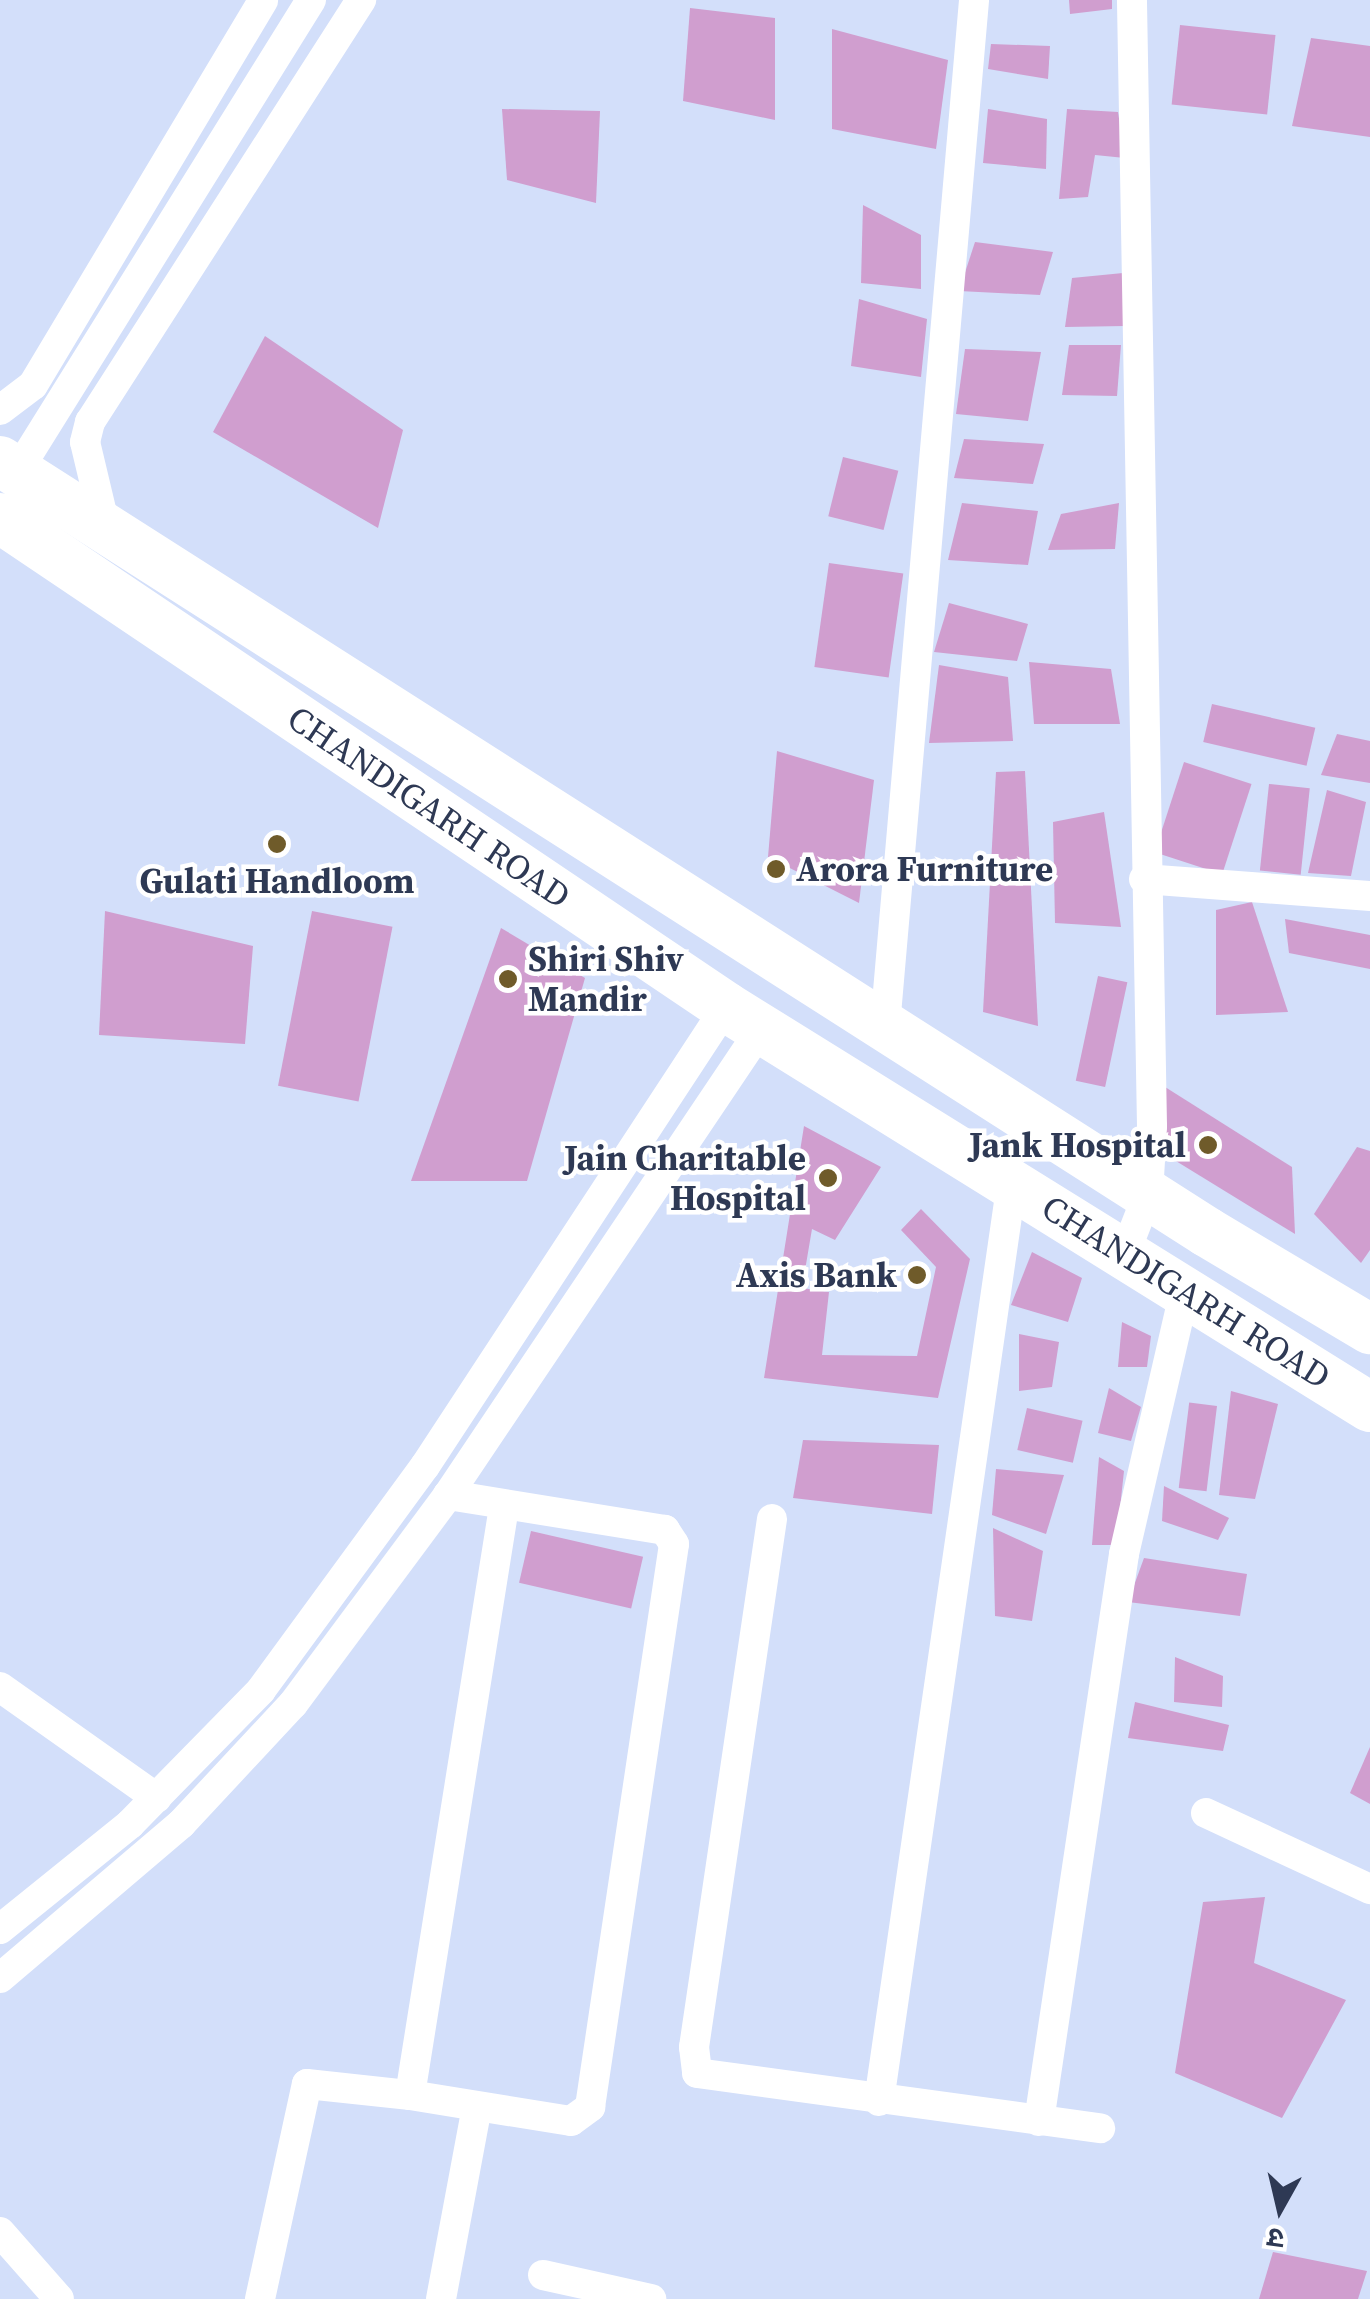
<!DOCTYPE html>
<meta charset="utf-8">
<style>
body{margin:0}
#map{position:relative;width:1370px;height:2299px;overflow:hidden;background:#d3dffa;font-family:"Source Serif 4","Noto Sans Devanagari",serif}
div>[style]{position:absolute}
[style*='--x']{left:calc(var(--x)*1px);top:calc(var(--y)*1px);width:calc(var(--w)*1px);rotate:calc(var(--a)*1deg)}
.building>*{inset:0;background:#d09ecf;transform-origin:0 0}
.street>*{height:30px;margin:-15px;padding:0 15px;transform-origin:15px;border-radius:15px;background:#fff}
.primary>*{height:50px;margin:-25px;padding:0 25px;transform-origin:25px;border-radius:25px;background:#fff}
.dots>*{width:28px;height:28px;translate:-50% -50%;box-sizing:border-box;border:5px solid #fff;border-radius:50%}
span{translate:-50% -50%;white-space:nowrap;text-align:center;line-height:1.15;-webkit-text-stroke:9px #fff;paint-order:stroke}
.street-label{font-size:35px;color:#2e3954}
.poi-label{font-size:35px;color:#2e3954;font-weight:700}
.left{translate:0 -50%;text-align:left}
.right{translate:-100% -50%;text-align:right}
.north{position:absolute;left:1230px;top:2159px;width:100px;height:100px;-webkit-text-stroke:8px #fff;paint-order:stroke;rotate:188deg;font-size:28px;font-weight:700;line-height:40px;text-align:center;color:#2e3954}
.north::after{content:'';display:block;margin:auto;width:35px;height:45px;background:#2e3954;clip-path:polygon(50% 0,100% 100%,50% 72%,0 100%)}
</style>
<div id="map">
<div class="building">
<div style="clip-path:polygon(1069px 0,1112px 0,1112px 9px,1070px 14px)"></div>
<div style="clip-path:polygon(690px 8px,775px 18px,775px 120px,683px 101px)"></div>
<div style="left:1180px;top:25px;width:96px;height:80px;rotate:6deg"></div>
<div style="clip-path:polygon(832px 29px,948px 60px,936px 149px,832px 129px)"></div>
<div style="clip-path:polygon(1311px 38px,1370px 46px,1370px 137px,1292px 126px)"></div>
<div style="clip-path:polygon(991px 44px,1050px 46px,1048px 79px,988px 69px)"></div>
<div style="clip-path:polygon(502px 109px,600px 111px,596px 203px,507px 180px)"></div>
<div style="clip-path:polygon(988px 109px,1047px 119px,1046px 169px,983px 163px)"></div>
<div style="clip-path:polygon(1067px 109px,1118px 112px,1125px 158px,1095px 155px,1088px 197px,1059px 199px)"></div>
<div style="clip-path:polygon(863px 205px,921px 235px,921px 289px,861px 283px)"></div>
<div style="clip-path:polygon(975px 242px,1053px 252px,1040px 295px,959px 291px)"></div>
<div style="clip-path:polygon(1123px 273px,1125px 326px,1065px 327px,1072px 278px)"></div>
<div style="clip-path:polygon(859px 299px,927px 319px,921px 377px,851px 366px)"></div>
<div style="clip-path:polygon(265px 336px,403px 430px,378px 528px,213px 432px)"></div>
<div style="clip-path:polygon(1069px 345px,1121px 345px,1117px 396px,1062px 395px)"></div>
<div style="clip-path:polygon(965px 349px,1041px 352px,1028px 421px,956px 414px)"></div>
<div style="clip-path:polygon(964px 439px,1044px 444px,1033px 484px,954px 478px)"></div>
<div style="left:843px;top:457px;width:57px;height:61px;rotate:14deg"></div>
<div style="clip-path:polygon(962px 503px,1038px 511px,1028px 565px,948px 560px)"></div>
<div style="clip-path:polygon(1119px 503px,1115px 549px,1048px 550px,1061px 514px)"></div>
<div style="left:829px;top:563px;width:75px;height:105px;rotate:8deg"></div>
<div style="clip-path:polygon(949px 603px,1028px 624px,1017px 661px,934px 652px)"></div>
<div style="clip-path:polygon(1029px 662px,1111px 669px,1120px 724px,1034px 724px)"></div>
<div style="clip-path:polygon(939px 665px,1008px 677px,1013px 741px,929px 743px)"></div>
<div style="left:1212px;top:704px;width:106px;height:39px;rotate:13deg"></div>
<div style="clip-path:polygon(1337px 734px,1370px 741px,1370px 783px,1321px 775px)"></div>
<div style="clip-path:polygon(777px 751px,874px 780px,859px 903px,768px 857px)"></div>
<div style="left:1184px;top:762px;width:71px;height:95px;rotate:18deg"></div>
<div style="clip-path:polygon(1025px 771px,1038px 1026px,983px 1012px,996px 772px)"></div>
<div style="left:1269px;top:784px;width:41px;height:87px;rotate:6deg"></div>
<div style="clip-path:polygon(1327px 790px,1366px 802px,1351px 876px,1308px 873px)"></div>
<div style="clip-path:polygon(1104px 812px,1121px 927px,1055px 923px,1053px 822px)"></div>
<div style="clip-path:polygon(1252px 902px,1288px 1012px,1216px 1015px,1216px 910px)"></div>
<div style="clip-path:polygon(105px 911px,253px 946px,245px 1044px,99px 1035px)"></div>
<div style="left:312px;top:911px;width:82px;height:178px;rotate:11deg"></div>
<div style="clip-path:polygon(1285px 919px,1370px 935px,1370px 969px,1289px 953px)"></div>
<div style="clip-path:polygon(501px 928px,585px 978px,527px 1181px,411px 1181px)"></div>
<div style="left:1098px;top:976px;width:30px;height:107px;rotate:12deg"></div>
<div style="clip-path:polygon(1154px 1080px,1292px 1167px,1295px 1234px,1158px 1150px)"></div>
<div style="clip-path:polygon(804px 1126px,881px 1167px,835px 1240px,812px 1229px,802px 1288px,829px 1292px,822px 1355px,917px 1356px,936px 1267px,901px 1230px,921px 1209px,970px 1259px,938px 1398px,764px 1378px)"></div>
<div style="clip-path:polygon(1357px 1147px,1370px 1151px,1370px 1250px,1361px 1263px,1314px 1214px)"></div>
<div style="clip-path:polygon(1032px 1252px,1082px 1278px,1068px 1322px,1011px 1305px)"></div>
<div style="clip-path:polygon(1122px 1322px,1151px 1336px,1147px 1367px,1118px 1367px)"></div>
<div style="clip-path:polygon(1019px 1334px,1059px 1342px,1052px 1387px,1019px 1391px)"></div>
<div style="clip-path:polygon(1109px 1388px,1141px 1407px,1131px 1441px,1098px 1433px)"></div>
<div style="clip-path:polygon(1231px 1391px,1278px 1404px,1255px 1499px,1219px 1495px)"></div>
<div style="left:1217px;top:1406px;width:86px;height:28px;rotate:97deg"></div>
<div style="left:1027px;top:1408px;width:57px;height:43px;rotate:13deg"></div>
<div style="clip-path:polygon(803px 1440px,939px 1445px,932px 1514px,793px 1498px)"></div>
<div style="clip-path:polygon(1099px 1457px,1124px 1471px,1116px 1545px,1092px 1545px)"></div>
<div style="clip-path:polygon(996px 1469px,1064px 1475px,1046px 1534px,992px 1515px)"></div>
<div style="clip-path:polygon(1164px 1486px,1229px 1518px,1218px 1540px,1162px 1521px)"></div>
<div style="clip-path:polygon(993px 1528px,1043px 1551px,1032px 1621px,995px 1616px)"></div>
<div style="left:531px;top:1531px;width:115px;height:53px;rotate:13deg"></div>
<div style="clip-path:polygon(1144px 1558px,1247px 1574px,1240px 1616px,1128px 1602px)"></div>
<div style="clip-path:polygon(1175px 1657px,1223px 1676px,1222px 1707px,1174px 1702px)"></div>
<div style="clip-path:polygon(1135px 1702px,1229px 1725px,1223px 1751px,1128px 1738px)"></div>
<div style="clip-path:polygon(1370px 1747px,1370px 1804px,1350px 1793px)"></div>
<div style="clip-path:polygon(1265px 1897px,1254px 1963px,1346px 2000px,1282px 2118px,1175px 2073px,1203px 1902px)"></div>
<div style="clip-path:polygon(1273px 2252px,1367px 2271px,1358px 2299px,1259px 2299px)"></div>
</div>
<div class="street">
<div style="--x:0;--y:410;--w:41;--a:-37.1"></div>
<div style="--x:33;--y:385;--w:448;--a:-59.1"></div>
<div style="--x:17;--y:472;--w:556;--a:-58.08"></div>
<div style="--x:105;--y:526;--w:86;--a:-103.4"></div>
<div style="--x:85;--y:442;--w:21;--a:-76"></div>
<div style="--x:90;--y:422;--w:502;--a:-57.29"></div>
<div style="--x:1144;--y:879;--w:227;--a:4.3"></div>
<div style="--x:885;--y:1026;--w:1030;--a:-85.04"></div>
<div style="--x:1125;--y:1253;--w:63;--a:-68.7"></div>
<div style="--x:1148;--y:1194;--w:68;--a:-86.6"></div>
<div style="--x:1152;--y:1126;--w:1126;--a:-91.02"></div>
<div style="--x:772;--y:1519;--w:534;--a:98.4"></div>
<div style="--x:694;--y:2047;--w:26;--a:83"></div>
<div style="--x:697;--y:2073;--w:407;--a:7.8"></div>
<div style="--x:0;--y:1687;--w:192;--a:35.3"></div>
<div style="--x:1206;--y:1813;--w:181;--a:24.9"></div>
<div style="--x:0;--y:1929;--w:167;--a:-38.9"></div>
<div style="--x:130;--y:1824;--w:187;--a:-45.6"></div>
<div style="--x:261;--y:1690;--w:278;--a:-53.8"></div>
<div style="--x:425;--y:1466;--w:549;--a:-56.74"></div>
<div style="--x:0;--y:1978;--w:238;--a:-40.4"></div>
<div style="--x:181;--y:1824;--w:164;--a:-47"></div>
<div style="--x:293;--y:1704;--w:260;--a:-53.4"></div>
<div style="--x:448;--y:1495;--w:561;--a:-56.11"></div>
<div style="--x:410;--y:2095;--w:163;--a:9.2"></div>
<div style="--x:571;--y:2121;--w:24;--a:-36"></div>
<div style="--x:590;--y:2107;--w:569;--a:-81.51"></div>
<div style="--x:674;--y:1544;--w:17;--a:-123"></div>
<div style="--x:665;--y:1530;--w:220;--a:-170.8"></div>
<div style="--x:879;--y:2101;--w:929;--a:-81.77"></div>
<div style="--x:1039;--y:2121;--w:573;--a:-81.47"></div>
<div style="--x:1124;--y:1554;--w:271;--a:-77"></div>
<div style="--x:0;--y:2232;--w:89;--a:48.6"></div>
<div style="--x:543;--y:2275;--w:111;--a:12.5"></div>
<div style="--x:260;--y:2299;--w:220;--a:-77.7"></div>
<div style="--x:307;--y:2084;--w:104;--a:6.1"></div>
<div style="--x:410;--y:2095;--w:595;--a:-80.92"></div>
<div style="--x:441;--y:2299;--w:195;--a:-79.4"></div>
</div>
<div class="primary">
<div style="--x:0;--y:461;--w:1432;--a:32.57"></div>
<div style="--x:1207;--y:1232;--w:190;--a:30.8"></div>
<div style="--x:0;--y:518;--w:875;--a:33.96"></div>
<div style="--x:726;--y:1007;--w:758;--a:31.85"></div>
</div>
<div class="dots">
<div style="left:277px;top:844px;background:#6f5b2a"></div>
<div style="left:776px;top:869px;background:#6f5b2a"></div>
<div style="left:508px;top:979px;background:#6f5b2a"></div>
<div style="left:1208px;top:1145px;background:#6f5b2a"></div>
<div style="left:828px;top:1178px;background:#6f5b2a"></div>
<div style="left:917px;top:1275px;background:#6f5b2a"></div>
</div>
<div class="street-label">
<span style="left:429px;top:807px;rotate:34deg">CHANDIGARH ROAD</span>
<span style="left:1186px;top:1292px;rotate:32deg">CHANDIGARH ROAD</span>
</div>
<div class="poi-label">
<span class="left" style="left:796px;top:869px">Arora Furniture</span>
<span style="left:277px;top:881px">Gulati Handloom</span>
<span class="left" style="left:528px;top:979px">Shiri Shiv<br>Mandir</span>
<span class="right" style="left:1186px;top:1145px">Jank Hospital</span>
<span class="right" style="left:806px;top:1178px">Jain Charitable<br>Hospital</span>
<span class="right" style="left:897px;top:1275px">Axis Bank</span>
</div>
<div class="north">उ</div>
</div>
